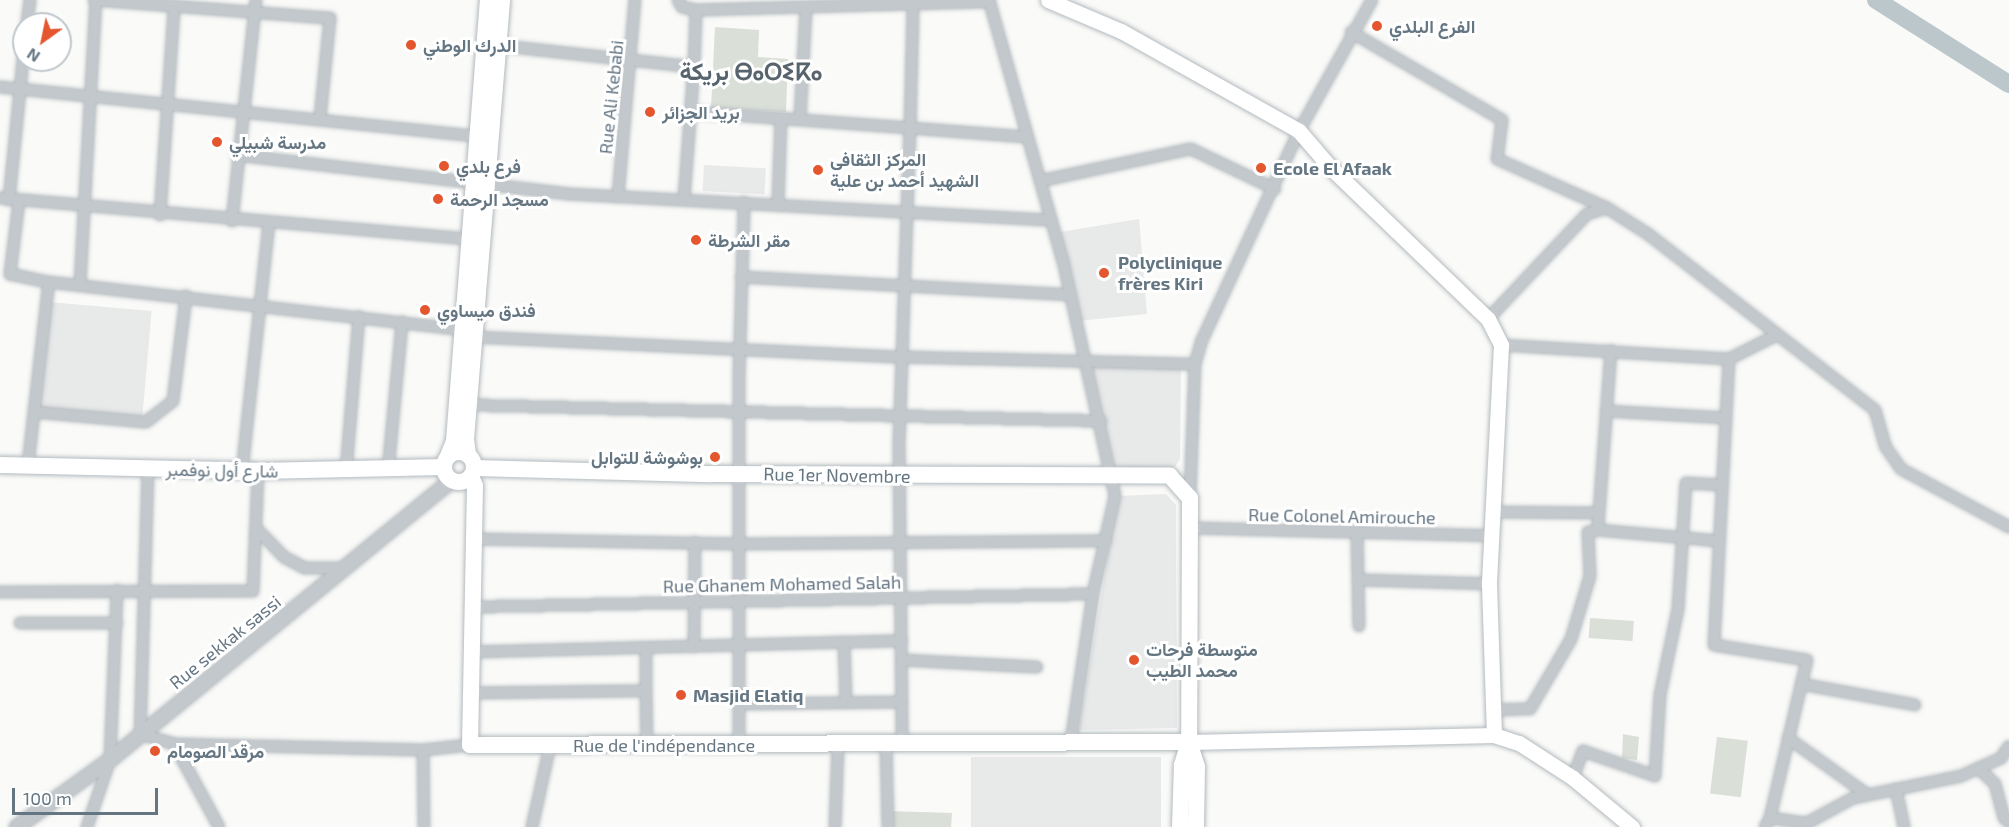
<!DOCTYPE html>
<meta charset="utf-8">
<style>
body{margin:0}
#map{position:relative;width:2009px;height:827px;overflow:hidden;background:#fafaf8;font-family:"Exo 2",Vazirmatn,"Noto Sans Tifinagh",sans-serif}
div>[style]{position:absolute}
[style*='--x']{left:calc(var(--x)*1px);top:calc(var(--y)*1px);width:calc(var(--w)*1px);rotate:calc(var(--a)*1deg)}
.built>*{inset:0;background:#e8e9e9;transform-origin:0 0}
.green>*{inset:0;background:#dadfd7;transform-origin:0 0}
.river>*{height:18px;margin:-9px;padding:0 9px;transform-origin:9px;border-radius:9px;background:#bbc7cb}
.roads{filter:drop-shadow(0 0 2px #b3babf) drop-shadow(0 0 2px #b3babf)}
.minor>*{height:10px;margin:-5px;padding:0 5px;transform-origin:5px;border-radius:5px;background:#c3c8cc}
.tertiary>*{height:14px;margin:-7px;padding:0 7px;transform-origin:7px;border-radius:7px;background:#c3c8cc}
.secondary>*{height:15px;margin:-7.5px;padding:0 7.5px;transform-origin:7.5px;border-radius:7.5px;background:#fff}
.primary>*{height:16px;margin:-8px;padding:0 8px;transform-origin:8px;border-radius:8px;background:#fff}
.primary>.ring{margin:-8px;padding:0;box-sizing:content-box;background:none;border:16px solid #fff;border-radius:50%}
.dots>*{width:16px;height:16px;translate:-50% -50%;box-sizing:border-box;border:3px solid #fff;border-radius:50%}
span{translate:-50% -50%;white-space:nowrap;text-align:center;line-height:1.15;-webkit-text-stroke:6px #fff;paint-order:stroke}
.poi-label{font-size:18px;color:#657683;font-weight:700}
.left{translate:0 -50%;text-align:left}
.right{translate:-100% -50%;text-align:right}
.street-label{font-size:18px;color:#657683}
.district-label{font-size:24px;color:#57646e;font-weight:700}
.north{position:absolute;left:12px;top:12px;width:60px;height:60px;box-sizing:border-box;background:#fff;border:2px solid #c1c8cd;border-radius:50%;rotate:213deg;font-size:16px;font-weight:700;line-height:24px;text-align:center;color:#657683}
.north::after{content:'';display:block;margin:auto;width:21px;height:27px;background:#e4572e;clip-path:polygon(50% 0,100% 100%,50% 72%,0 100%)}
.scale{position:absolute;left:12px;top:788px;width:146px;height:27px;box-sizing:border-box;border:3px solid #657683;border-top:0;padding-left:8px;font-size:18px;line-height:21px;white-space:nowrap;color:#657683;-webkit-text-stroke:4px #fff;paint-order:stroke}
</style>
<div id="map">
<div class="built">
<div style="left:704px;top:165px;width:62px;height:26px;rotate:3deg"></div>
<div style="clip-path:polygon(1139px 219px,1147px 314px,1078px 321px,1054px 233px)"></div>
<div style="left:49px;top:302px;width:103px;height:107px;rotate:5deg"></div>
<div style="clip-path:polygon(1091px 364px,1181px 369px,1180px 459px,1175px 467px,1115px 470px)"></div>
<div style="clip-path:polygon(1166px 494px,1176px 505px,1177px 728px,1079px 730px,1118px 496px)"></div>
<div style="left:971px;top:757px;width:190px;height:70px"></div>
</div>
<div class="green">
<div style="clip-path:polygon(715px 27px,759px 30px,758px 57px,788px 59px,786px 112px,711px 108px)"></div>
<div style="left:1590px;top:618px;width:44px;height:20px;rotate:4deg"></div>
<div style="clip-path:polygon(1623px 734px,1639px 737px,1637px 760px,1622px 758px)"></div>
<div style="left:1717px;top:737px;width:31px;height:57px;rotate:7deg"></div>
<div style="clip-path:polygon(888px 811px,952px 813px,951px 827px,887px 827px)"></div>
</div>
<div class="river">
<div style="--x:1876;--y:0;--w:157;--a:32.3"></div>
</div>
<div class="roads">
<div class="minor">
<div style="--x:94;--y:0;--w:237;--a:4.4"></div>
<div style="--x:330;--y:18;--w:101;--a:95.7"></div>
<div style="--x:678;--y:0;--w:8;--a:60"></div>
<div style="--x:682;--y:7;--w:14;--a:12"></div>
<div style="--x:696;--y:10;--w:294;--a:-1.6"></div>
<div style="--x:989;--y:0;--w:271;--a:74.2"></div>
<div style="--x:1063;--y:261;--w:241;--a:77.5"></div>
<div style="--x:1115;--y:496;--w:100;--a:102.7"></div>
<div style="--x:1093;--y:594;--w:150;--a:98.5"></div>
<div style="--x:913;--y:7;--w:121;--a:91.4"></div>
<div style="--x:910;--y:128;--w:117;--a:4.4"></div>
<div style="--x:27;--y:24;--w:24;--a:-83"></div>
<div style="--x:1351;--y:32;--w:175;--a:30.2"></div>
<div style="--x:1502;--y:120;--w:39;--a:97"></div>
<div style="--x:1497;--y:159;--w:120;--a:24"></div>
<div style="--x:1607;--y:208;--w:49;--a:32.4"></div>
<div style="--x:1648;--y:234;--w:287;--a:37.8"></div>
<div style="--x:1875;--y:410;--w:37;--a:74"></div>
<div style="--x:1885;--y:446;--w:28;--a:55"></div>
<div style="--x:1901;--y:469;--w:123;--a:28.2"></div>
<div style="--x:494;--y:45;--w:201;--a:6.3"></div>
<div style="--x:694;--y:67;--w:57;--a:-88"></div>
<div style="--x:0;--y:87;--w:480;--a:5.9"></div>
<div style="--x:692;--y:112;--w:219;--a:4.2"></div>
<div style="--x:910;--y:128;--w:316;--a:92"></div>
<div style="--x:899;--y:444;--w:300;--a:89.4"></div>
<div style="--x:800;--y:119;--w:111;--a:-86.9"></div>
<div style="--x:237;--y:155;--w:334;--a:6.7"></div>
<div style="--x:569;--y:194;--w:483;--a:3.1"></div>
<div style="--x:1040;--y:181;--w:154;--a:-12"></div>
<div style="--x:1191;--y:149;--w:93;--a:25.5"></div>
<div style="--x:618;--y:197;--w:198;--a:-85.1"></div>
<div style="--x:0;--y:198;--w:471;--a:5"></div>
<div style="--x:684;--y:199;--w:132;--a:-85.7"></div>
<div style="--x:9;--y:200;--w:152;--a:-84.3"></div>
<div style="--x:19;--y:201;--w:74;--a:97"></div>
<div style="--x:10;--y:274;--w:40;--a:12"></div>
<div style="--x:778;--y:203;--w:85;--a:-88"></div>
<div style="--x:160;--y:215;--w:208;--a:-86.1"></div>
<div style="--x:232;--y:221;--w:222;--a:-83.8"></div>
<div style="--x:741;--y:277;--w:328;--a:3.1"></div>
<div style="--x:80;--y:284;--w:284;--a:-86.8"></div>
<div style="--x:1488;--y:319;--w:144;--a:-46.7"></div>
<div style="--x:1587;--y:214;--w:21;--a:-17"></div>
<div style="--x:474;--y:337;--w:429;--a:2.7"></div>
<div style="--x:903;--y:357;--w:292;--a:1.4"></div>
<div style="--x:1501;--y:345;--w:228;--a:3.5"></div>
<div style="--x:1729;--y:359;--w:54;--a:-26.6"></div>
<div style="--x:1729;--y:359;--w:286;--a:93"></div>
<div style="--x:1714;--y:645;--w:94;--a:9.2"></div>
<div style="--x:1807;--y:660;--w:162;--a:103.2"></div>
<div style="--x:469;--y:405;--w:632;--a:1.45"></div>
<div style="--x:1606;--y:411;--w:120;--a:3.3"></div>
<div style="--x:34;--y:412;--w:112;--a:5.1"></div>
<div style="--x:146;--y:422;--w:34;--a:-38"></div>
<div style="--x:173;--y:401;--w:106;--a:-82.9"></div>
<div style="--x:28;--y:465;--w:184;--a:-83.5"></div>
<div style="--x:49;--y:282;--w:416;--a:6.6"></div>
<div style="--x:148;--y:469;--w:265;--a:91.7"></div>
<div style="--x:140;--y:734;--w:35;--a:16"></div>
<div style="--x:174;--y:744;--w:249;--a:1.4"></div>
<div style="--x:423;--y:750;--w:47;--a:-6.1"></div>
<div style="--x:242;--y:471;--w:249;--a:-83.8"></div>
<div style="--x:346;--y:471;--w:155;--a:-85.2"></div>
<div style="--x:388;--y:471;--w:150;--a:-84.6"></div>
<div style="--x:1190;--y:498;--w:134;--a:-87.9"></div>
<div style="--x:1195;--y:364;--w:25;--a:-74"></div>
<div style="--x:1202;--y:340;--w:230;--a:-65.1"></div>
<div style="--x:1299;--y:131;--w:150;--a:-60.9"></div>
<div style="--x:1492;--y:512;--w:107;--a:0.5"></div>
<div style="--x:1599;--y:513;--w:163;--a:-85.8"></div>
<div style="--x:256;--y:528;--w:40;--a:46"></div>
<div style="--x:284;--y:557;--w:24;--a:28"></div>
<div style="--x:305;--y:568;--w:39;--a:0"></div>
<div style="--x:1192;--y:528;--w:300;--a:1.5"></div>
<div style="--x:1598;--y:530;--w:121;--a:5.2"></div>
<div style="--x:1357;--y:532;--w:94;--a:88.8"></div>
<div style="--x:474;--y:539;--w:265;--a:1.1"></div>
<div style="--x:739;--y:544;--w:367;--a:-0.5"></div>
<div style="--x:1358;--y:580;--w:131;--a:1.7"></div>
<div style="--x:0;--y:592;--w:253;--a:-0.2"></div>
<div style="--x:253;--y:591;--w:120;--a:-87.6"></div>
<div style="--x:473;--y:607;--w:620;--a:-1.2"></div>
<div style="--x:20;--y:623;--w:97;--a:0"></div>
<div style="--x:844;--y:642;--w:60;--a:88.1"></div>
<div style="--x:694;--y:647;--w:105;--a:-89.5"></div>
<div style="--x:472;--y:652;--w:430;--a:-1.5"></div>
<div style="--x:902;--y:660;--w:135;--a:3"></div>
<div style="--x:1801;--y:684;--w:116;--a:10.4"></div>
<div style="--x:646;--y:691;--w:55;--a:89"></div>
<div style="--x:471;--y:693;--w:175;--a:-0.7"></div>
<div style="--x:646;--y:691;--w:41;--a:-90"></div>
<div style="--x:740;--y:704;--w:162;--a:-0.7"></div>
<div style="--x:1495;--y:710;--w:35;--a:-2"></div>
<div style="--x:1530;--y:709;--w:81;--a:-59.6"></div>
<div style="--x:1571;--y:639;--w:66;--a:-73.2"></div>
<div style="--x:1590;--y:576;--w:44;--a:-92.6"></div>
<div style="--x:1588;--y:532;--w:10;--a:-11"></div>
<div style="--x:1598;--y:530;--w:17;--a:-87"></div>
<div style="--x:1788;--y:738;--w:98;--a:35.5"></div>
<div style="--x:886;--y:743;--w:84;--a:88.6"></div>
<div style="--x:174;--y:744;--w:94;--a:61.5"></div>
<div style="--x:739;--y:745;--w:370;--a:-90"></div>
<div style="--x:739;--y:375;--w:173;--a:-88.3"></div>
<div style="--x:423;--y:750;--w:77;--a:89.3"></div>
<div style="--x:1978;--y:768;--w:23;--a:43"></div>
<div style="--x:1995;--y:784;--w:35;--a:75"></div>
<div style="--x:2004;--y:818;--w:6;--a:39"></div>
<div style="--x:1573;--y:778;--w:29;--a:-70"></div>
<div style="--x:1583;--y:751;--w:76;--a:19.1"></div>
<div style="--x:1655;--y:776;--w:81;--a:-86.5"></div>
<div style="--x:1660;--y:695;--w:88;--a:-78.2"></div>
<div style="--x:1678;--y:609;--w:126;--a:-86.4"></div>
<div style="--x:1686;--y:483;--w:36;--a:3"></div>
<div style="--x:1896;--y:789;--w:39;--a:78"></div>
<div style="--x:87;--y:827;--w:71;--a:-71.1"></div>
<div style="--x:110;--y:760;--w:170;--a:-87.6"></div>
<div style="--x:532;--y:827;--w:83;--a:-77.5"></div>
<div style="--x:835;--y:827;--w:83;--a:-87.9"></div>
<div style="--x:1765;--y:827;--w:10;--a:-61"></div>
<div style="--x:1770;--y:818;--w:37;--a:8"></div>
<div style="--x:1807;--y:823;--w:52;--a:-28.5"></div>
<div style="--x:1853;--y:798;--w:110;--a:-11.5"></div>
<div style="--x:1961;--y:776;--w:44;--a:-24.2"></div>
<div style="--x:2001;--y:758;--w:14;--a:-56"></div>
</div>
<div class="tertiary">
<div style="--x:17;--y:827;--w:115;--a:-35.8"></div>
<div style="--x:110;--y:760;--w:442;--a:-39.3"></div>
</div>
<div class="secondary">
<div style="--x:1048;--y:0;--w:79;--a:23"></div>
<div style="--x:1121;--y:31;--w:204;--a:29.3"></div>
<div style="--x:1299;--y:131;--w:48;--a:49.3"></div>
<div style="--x:1330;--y:167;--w:219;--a:43.9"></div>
<div style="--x:1488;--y:319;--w:29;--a:63"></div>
<div style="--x:1501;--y:345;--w:239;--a:92.9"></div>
<div style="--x:1489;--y:584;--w:151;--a:88.1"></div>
<div style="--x:1189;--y:742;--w:305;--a:-1.3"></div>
<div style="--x:1494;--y:735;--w:26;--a:18"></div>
<div style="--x:1519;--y:743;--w:64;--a:32.9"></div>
<div style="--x:1573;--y:778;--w:77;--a:39.7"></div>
</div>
<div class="primary">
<div class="ring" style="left:444px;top:452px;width:14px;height:14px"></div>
<div style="--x:468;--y:455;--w:16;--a:-97"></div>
<div style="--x:466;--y:439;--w:440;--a:-85.3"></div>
<div style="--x:448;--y:456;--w:16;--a:-68"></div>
<div style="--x:454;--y:441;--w:442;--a:-85.6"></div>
<div style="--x:0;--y:465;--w:258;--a:1.3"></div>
<div style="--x:258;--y:471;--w:186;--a:-1.2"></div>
<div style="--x:474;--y:468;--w:237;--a:1.5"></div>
<div style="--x:711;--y:474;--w:459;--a:0.2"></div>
<div style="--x:1170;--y:476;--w:30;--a:48"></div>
<div style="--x:1190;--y:498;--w:244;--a:90.2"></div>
<div style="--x:1189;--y:742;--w:26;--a:72"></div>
<div style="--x:1197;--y:767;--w:60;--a:91"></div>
<div style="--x:471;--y:476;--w:11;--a:68"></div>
<div style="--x:475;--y:486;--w:259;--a:91.1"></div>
<div style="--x:470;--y:745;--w:719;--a:-0.24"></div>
<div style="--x:1180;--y:827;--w:62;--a:-88.2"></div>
<div style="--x:1182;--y:765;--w:24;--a:-73"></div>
</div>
</div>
<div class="dots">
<div style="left:1377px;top:26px;background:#e4572e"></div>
<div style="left:411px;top:45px;background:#e4572e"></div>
<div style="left:650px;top:112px;background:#e4572e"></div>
<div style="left:217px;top:142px;background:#e4572e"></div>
<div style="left:444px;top:166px;background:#e4572e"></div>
<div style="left:1261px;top:168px;background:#e4572e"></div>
<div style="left:818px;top:170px;background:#e4572e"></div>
<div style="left:438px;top:199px;background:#e4572e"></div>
<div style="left:696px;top:240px;background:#e4572e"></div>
<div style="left:1104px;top:273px;background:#e4572e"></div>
<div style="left:425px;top:310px;background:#e4572e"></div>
<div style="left:715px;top:457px;background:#e4572e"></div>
<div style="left:1134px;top:660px;background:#e4572e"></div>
<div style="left:681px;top:695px;background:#e4572e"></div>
<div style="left:155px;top:751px;background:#e4572e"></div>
</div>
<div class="poi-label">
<span class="left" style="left:1389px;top:26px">الفرع البلدي</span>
<span class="left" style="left:423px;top:45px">الدرك الوطني</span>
<span class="left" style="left:662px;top:112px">بريد الجزائر</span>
<span class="left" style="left:229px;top:142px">مدرسة شبيلي</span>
<span class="left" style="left:830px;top:170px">المركز الثقافي<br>الشهيد أحمد بن علية</span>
<span class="left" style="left:456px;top:166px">فرع بلدي</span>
<span class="left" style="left:1273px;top:168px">Ecole El Afaak</span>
<span class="left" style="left:450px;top:199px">مسجد الرحمة</span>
<span class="left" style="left:708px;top:240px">مقر الشرطة</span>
<span class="left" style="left:1118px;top:273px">Polyclinique<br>frères Kiri</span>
<span class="left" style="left:437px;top:310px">فندق ميساوي</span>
<span class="right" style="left:703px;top:457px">بوشوشة للتوابل</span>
<span class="left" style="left:1146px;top:660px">متوسطة فرحات<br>محمد الطيب</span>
<span class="left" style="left:693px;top:695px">Masjid Elatiq</span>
<span class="left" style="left:167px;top:751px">مرقد الصومام</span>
</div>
<div class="street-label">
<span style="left:611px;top:97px;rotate:-84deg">Rue Ali Kebabi</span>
<span style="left:222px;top:470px;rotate:1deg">شارع أول نوفمبر</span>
<span style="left:837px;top:475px;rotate:1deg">Rue 1er Novembre</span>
<span style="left:1342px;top:516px;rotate:1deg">Rue Colonel Amirouche</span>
<span style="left:782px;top:584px;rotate:-1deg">Rue Ghanem Mohamed Salah</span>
<span style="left:225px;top:642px;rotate:-39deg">Rue sekkak sassi</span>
<span style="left:664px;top:745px">Rue de l'indépendance</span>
</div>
<div class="district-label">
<span style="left:751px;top:71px">بريكة ⴱⴰⵔⵉⴽⴰ</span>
</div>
<div class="north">N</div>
<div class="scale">100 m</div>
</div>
